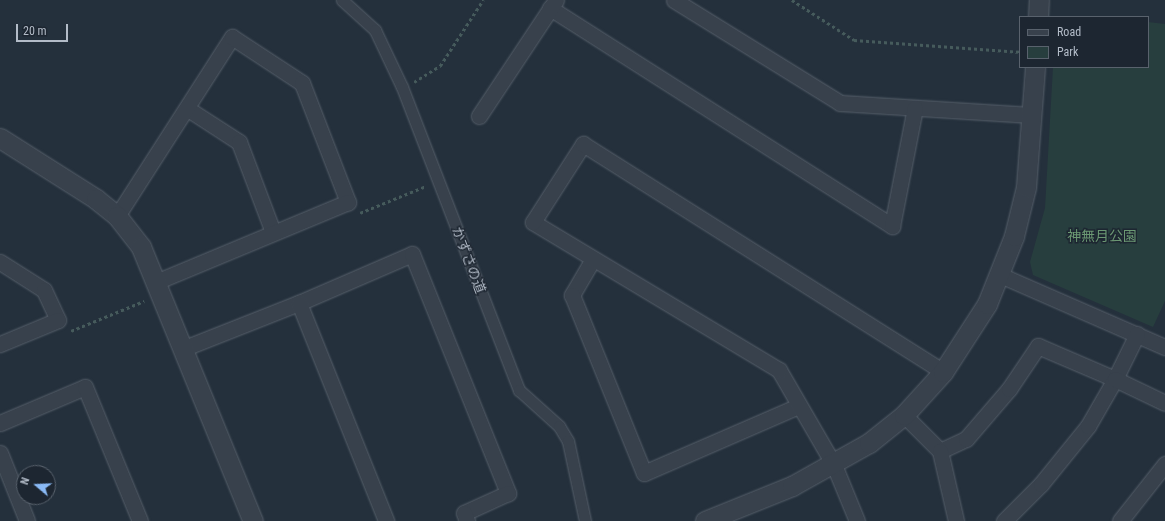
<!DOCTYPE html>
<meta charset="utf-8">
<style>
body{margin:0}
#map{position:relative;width:1165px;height:521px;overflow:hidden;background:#24303c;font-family:"Roboto Condensed","Noto Sans JP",sans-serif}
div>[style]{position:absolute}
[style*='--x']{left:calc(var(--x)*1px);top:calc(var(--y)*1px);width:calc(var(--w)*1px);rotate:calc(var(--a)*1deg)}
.green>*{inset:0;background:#273e3e}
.path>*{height:2.5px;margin-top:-1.25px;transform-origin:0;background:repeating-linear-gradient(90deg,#465b5c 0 3px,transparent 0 6px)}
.roads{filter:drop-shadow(0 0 1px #565f6a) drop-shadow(0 0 1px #565f6a)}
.pedestrian>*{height:11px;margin:-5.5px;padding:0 5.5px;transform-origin:5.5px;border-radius:5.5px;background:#38414c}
.minor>*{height:15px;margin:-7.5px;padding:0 7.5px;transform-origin:7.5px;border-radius:7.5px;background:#38414c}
.tertiary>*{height:19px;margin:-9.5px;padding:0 9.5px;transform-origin:9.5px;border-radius:9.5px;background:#38414c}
span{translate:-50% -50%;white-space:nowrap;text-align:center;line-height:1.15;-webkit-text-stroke:3px #1d2631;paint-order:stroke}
.park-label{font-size:14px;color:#6b9873}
.street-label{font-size:14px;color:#b3bcc8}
.legend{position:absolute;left:1019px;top:16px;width:130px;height:52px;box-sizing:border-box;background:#1d2631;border:1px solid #59626d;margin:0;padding:5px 7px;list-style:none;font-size:12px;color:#b3bcc8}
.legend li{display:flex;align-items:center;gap:8px;height:20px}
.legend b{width:20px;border:1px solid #59626d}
.north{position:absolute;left:16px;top:465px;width:40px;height:40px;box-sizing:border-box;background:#1d2631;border:1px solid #59626d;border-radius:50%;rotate:289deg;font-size:11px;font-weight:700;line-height:16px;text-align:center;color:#b3bcc8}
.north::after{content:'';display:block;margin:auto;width:14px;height:18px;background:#8abaf6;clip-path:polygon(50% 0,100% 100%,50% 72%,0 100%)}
.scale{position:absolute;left:16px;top:24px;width:52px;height:18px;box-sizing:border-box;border:2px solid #b3bcc8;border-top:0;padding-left:5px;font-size:12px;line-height:14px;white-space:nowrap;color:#b3bcc8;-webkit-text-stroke:3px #1d2631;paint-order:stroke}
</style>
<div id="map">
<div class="green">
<div style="clip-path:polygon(1148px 22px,1165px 24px,1165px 301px,1153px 327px,1033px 275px,1030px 262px,1045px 208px,1053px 67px,1148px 67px)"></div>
</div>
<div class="path">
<div style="--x:792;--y:0;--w:74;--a:32.8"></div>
<div style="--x:854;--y:40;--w:166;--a:4.1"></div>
<div style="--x:414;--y:82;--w:31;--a:-32"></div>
<div style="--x:440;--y:66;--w:79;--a:-56.9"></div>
<div style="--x:360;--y:213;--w:71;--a:-22.2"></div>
<div style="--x:71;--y:331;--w:79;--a:-22.3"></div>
</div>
<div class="roads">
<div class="pedestrian">
<div style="--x:342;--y:0;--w:45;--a:42.3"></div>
<div style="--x:375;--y:30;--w:63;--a:64.7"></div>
<div style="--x:402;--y:87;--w:325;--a:68.9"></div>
<div style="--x:519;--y:390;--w:54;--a:42"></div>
<div style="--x:559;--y:426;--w:17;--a:59"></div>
<div style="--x:568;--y:441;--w:82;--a:78"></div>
</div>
<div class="minor">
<div style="--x:674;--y:0;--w:195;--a:31.8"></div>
<div style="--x:840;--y:103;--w:192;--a:3.6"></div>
<div style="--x:550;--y:8;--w:406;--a:32.5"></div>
<div style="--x:892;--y:226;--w:120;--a:-79"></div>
<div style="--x:188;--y:109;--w:61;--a:32.9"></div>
<div style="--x:239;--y:142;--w:96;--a:69.3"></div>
<div style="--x:479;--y:116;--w:139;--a:-56.4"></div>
<div style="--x:117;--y:216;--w:213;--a:-57.3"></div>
<div style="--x:232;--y:37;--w:84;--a:33.3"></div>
<div style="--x:302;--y:83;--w:128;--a:68.9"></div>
<div style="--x:348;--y:202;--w:208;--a:157.4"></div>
<div style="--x:593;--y:259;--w:42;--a:120.3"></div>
<div style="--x:572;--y:295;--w:192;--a:68"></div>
<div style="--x:644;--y:473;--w:168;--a:-23.5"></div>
<div style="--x:0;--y:262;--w:52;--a:32.5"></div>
<div style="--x:44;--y:290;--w:33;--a:65"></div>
<div style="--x:58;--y:320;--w:63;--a:157.5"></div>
<div style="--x:1000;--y:275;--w:180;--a:23.6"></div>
<div style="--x:299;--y:303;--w:123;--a:-23.4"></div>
<div style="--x:412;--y:254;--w:258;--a:68.1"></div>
<div style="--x:508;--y:493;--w:48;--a:155.6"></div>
<div style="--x:464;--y:513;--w:9;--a:69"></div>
<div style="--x:182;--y:349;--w:126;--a:-21.5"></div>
<div style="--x:299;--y:303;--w:235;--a:68.2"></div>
<div style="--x:904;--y:415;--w:51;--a:45"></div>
<div style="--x:940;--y:451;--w:29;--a:-25"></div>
<div style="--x:966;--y:439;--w:66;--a:-49.3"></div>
<div style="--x:1009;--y:389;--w:52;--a:-56"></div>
<div style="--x:1038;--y:346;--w:84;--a:23.2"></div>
<div style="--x:1115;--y:379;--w:50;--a:-63.9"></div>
<div style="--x:0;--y:423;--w:92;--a:-23"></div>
<div style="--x:85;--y:387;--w:145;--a:67.7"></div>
<div style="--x:940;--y:451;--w:72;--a:77.1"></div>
<div style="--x:0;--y:453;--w:73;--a:68.3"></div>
<div style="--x:857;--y:521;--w:61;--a:-112.3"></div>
<div style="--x:834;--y:465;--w:110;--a:-120.1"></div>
<div style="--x:779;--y:370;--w:287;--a:-149"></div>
<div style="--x:533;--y:222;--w:93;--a:-57.3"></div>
<div style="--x:583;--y:144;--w:426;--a:32.3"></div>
<div style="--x:1004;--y:521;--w:52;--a:-45"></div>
<div style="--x:1041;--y:484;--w:75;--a:-51"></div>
<div style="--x:1088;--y:426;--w:54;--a:-60.1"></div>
<div style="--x:1115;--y:379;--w:55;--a:25.6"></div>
<div style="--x:1120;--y:521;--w:73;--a:-51.7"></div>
</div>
<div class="tertiary">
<div style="--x:1038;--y:17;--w:17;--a:-87"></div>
<div style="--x:0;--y:138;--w:114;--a:32.4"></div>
<div style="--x:96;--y:199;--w:27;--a:39"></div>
<div style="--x:117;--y:216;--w:39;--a:52"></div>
<div style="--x:141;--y:247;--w:296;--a:67.8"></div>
<div style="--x:705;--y:521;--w:94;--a:-21.9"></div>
<div style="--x:792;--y:486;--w:88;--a:-29.2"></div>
<div style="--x:869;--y:443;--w:45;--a:-38.7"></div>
<div style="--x:904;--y:415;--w:58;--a:-47.8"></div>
<div style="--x:943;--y:372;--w:81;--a:-57.1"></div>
<div style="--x:987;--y:304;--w:73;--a:-68.3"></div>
<div style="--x:1014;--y:236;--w:50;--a:-76.2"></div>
<div style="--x:1026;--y:187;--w:120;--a:-85.7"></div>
</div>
</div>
<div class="park-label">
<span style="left:1102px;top:236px">神無月公園</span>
</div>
<div class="street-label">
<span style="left:469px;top:260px;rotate:69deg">かずさの道</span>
</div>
<ul class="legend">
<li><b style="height:5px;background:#38414c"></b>Road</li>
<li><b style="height:11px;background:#273e3e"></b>Park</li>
</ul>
<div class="north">N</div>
<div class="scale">20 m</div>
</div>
